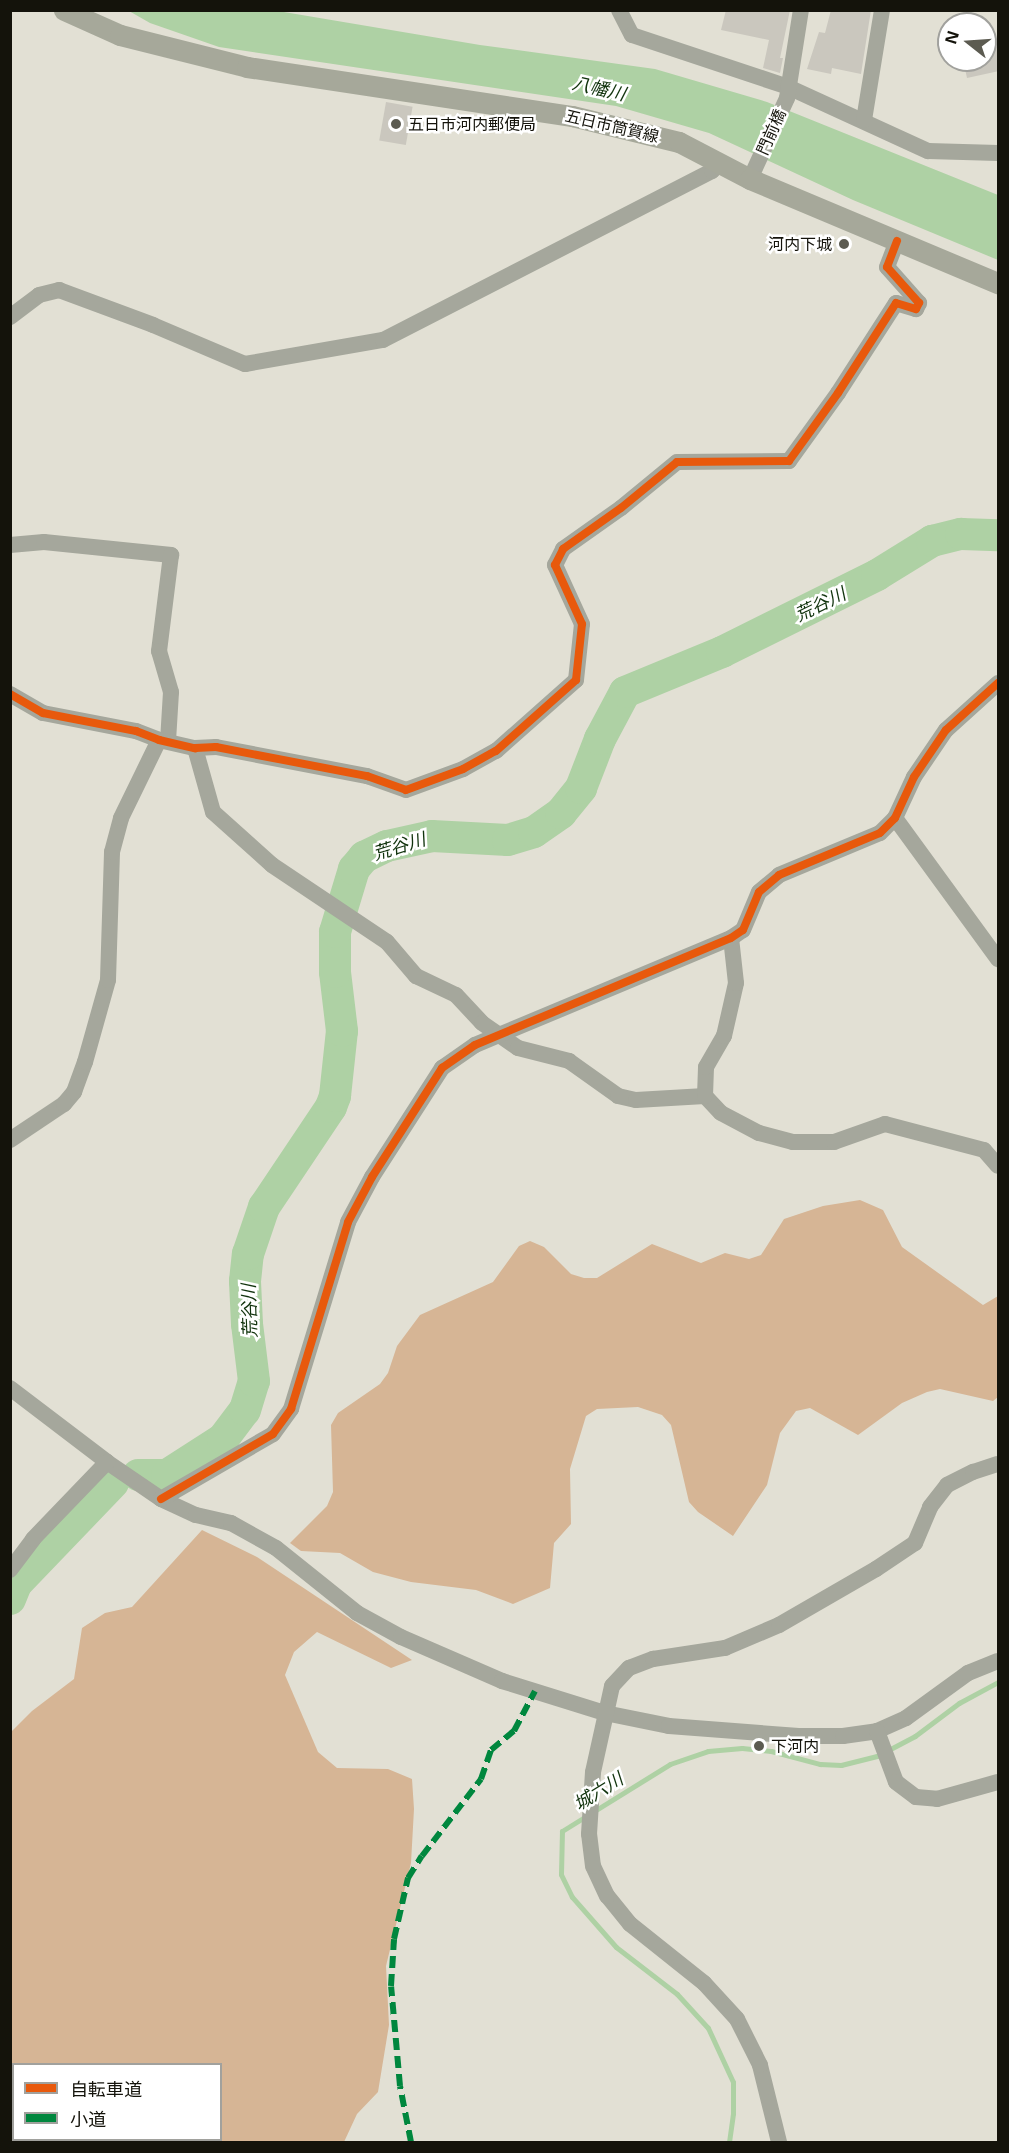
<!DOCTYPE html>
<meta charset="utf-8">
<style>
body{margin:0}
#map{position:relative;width:1009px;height:2153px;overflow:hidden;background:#e2e0d4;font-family:"Open Sans","Noto Sans JP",sans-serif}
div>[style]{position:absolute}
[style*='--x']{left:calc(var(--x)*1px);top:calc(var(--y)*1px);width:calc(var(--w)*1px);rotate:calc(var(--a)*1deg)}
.forest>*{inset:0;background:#d6b595}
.water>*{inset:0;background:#aed1a4}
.stream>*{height:5px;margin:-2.5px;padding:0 2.5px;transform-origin:2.5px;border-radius:2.5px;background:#aed1a4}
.river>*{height:32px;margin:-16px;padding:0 16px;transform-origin:16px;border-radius:16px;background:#aed1a4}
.building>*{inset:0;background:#cac7be;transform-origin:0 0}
.minor>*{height:16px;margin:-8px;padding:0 8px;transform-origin:8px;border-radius:8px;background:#a5a79c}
.major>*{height:21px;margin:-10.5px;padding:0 10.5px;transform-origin:10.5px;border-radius:10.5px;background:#a6a89a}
.quiet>*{height:6px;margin-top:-3px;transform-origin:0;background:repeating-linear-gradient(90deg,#00873e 0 12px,transparent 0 18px)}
.cycleway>*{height:8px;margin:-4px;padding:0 4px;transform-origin:4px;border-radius:4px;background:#e8590c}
.dots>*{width:16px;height:16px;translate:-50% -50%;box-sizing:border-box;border:3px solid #fff;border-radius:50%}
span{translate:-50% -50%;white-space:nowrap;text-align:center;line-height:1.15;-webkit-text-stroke:5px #fff;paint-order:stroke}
.poi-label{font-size:16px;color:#14130b}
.left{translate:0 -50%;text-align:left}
.right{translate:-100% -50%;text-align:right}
.street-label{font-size:16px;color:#14130b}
.water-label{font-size:18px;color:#11330d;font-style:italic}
.frame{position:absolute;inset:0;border:12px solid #14130b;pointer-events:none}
.legend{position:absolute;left:12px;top:2063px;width:210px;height:78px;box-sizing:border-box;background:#fff;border:2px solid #a1a19d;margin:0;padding:8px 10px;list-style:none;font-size:18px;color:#14130b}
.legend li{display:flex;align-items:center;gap:12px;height:30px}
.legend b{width:30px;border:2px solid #a1a19d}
.north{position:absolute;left:937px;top:12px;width:60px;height:60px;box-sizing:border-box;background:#fff;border:2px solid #a1a19d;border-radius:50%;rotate:287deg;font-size:16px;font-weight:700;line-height:24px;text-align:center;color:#14130b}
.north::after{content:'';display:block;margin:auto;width:21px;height:27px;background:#5c5b51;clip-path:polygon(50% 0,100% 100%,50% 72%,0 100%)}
</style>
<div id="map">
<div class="forest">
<div style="clip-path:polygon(860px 1200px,883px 1210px,902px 1247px,983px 1305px,998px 1296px,998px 1397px,993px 1401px,940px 1389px,927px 1392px,902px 1403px,858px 1435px,810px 1408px,796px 1411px,780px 1433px,767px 1485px,733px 1536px,698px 1512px,689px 1502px,671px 1425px,662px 1415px,638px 1407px,597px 1409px,586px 1416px,570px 1469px,571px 1524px,554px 1543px,550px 1588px,513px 1604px,476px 1590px,411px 1582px,373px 1572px,340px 1553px,301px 1551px,290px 1543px,327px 1506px,333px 1492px,331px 1425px,338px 1413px,380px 1384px,388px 1373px,397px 1346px,420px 1315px,493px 1282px,519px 1246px,530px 1241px,544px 1247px,571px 1274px,584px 1278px,597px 1278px,652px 1244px,701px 1263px,725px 1253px,749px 1259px,761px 1255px,784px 1219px,823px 1206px)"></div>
<div style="clip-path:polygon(evenodd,202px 1530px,257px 1557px,412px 1660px,391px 1668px,317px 1632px,294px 1652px,285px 1675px,318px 1752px,337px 1768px,388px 1769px,412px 1779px,414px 1809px,411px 1863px,386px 1966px,389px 2025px,378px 2092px,357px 2114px,344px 2142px,11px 2142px,11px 1732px,32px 1711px,74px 1679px,82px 1628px,105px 1613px,132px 1607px,202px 1530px,14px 2064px,220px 2064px,220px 2140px,14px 2140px,14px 2064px)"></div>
</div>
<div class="water">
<div style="clip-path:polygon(129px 11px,278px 11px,480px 45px,655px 69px,767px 102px,998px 195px,998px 260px,853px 200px,709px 133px,616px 106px,219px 47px,150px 23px)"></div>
</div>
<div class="stream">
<div style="--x:729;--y:2142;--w:29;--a:-82"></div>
<div style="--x:733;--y:2113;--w:31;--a:-90"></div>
<div style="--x:733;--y:2082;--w:60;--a:-114.8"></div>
<div style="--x:708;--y:2028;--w:46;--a:-132.4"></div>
<div style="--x:677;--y:1994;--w:77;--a:-142.4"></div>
<div style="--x:616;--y:1947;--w:67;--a:-131.3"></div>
<div style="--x:572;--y:1897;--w:25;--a:-116"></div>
<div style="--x:561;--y:1874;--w:43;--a:-88.7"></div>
<div style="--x:562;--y:1831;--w:127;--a:-31.8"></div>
<div style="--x:670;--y:1764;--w:40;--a:-18.9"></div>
<div style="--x:708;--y:1751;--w:34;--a:-5"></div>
<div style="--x:742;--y:1748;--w:29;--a:6"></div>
<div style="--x:771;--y:1751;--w:51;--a:14.9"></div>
<div style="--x:820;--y:1764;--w:21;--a:3"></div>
<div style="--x:841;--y:1765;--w:37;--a:-14"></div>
<div style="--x:877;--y:1756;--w:43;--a:-27.8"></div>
<div style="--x:915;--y:1736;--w:55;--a:-36.9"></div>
<div style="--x:959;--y:1703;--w:44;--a:-28.3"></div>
</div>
<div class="river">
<div style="--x:138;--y:1475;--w:29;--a:0"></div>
<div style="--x:167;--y:1475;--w:67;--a:-32.7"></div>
<div style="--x:223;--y:1439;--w:36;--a:-53"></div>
<div style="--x:245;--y:1410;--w:30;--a:-73"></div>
<div style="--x:254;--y:1381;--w:57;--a:-97"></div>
<div style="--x:247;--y:1324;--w:43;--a:-92.7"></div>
<div style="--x:245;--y:1281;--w:27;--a:-84"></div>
<div style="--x:248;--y:1254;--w:50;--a:-71.2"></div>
<div style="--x:264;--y:1207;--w:120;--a:-56.2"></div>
<div style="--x:331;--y:1107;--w:12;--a:-70"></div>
<div style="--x:335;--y:1096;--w:65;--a:-83.9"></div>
<div style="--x:342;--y:1031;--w:59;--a:-96.8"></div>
<div style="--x:335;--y:972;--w:40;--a:-90"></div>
<div style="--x:335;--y:932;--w:66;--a:-73.2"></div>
<div style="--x:354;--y:869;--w:16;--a:-50"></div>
<div style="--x:364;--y:857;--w:25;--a:-26"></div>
<div style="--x:387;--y:846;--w:46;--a:-12.5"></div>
<div style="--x:432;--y:836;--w:76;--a:3"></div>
<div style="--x:508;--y:840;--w:27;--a:-17"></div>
<div style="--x:534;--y:832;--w:33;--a:-35"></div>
<div style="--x:561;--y:813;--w:32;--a:-51"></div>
<div style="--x:581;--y:788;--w:53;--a:-68.8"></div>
<div style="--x:600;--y:739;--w:53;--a:-62"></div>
<div style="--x:625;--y:692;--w:105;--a:-22.4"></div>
<div style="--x:722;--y:652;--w:173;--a:-26.4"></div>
<div style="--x:877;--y:575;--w:65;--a:-31.7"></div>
<div style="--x:932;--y:541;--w:30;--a:-14"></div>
<div style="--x:961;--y:534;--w:37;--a:2"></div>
<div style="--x:10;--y:1599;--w:16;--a:-68"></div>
<div style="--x:16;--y:1584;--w:140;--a:-46.2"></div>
</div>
<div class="building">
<div style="clip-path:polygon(726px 10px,790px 10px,780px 58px,783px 58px,780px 73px,763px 68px,769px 40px,721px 30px)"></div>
<div style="clip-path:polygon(831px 10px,871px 10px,861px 74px,832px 68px,831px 74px,807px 69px,819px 32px,825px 33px)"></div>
<div style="clip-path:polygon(999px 46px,999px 71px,967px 78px,963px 60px,985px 60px,985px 49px)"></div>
<div style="left:386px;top:102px;width:27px;height:39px;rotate:10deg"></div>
</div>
<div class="minor">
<div style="--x:619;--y:10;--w:28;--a:63"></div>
<div style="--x:632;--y:35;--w:164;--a:18.4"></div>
<div style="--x:788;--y:87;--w:154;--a:24.6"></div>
<div style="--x:928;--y:151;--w:70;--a:1.6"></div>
<div style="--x:864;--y:120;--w:111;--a:-80.7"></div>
<div style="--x:750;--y:179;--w:89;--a:-65.4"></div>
<div style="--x:787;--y:98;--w:89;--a:-81"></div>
<div style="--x:10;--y:317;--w:36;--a:-37"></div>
<div style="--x:39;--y:295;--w:21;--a:-14"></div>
<div style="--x:59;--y:290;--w:100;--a:20.4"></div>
<div style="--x:153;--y:325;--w:100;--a:23"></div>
<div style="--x:245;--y:364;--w:140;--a:-9.9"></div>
<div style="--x:383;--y:340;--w:370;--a:-27.2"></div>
<div style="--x:712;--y:171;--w:11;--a:-52"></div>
<div style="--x:10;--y:545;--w:34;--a:-5"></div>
<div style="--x:44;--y:542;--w:128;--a:5.8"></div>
<div style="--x:171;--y:555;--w:97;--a:97.1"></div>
<div style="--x:159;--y:651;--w:43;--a:73.7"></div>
<div style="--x:171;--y:692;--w:49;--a:93.5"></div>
<div style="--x:10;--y:694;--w:38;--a:30"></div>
<div style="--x:43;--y:713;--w:95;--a:11"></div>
<div style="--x:136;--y:731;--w:25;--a:21"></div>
<div style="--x:159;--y:740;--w:37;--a:13"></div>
<div style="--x:195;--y:748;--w:21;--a:-3"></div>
<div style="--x:216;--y:747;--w:154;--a:10.9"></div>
<div style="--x:367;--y:776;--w:41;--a:19.7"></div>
<div style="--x:406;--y:790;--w:61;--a:-20.2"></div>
<div style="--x:463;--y:769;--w:38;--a:-29"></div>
<div style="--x:496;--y:751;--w:107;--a:-41.6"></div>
<div style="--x:576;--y:680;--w:56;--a:-83.9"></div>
<div style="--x:582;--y:624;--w:65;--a:-114.6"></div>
<div style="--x:555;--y:565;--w:18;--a:-63"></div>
<div style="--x:563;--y:549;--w:71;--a:-35.3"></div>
<div style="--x:621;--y:508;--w:72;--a:-39.4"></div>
<div style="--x:677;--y:462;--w:112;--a:-0.5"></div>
<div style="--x:789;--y:461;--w:84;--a:-54.2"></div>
<div style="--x:838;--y:393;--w:107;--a:-57.2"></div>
<div style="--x:896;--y:303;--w:21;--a:17"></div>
<div style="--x:916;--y:309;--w:7;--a:-63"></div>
<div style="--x:919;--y:303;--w:48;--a:-131.6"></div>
<div style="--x:887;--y:267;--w:28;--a:-69"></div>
<div style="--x:195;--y:748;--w:66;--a:74.3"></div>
<div style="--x:213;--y:812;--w:79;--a:41.9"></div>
<div style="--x:272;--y:865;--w:138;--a:33.8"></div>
<div style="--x:387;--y:942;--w:45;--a:49.5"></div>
<div style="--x:416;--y:976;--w:44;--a:25.4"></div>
<div style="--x:456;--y:995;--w:38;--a:47"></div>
<div style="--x:482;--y:1023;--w:44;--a:34.8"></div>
<div style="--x:518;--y:1048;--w:53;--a:14.3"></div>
<div style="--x:569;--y:1061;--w:60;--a:35.5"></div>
<div style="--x:618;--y:1096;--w:18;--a:13"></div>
<div style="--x:636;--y:1100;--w:69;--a:-3.3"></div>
<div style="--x:705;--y:1096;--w:23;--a:47"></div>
<div style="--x:721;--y:1113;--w:43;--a:27.8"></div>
<div style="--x:759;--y:1133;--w:35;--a:15"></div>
<div style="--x:793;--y:1142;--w:41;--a:0"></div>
<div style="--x:834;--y:1142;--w:54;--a:-19.4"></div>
<div style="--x:885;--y:1124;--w:102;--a:14.7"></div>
<div style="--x:984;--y:1150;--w:21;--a:49"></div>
<div style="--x:895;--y:818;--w:175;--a:53.9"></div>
<div style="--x:705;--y:1096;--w:29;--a:-88"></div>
<div style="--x:706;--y:1067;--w:36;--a:-60"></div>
<div style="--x:724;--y:1036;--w:54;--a:-77.2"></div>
<div style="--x:736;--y:983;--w:45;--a:-96.3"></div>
<div style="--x:10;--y:1140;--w:65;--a:-33.7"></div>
<div style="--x:64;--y:1104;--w:16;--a:-50"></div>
<div style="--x:74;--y:1092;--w:32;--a:-70"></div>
<div style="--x:85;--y:1062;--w:85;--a:-74.3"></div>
<div style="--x:108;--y:980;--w:128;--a:-88.2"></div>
<div style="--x:112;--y:852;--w:35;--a:-75"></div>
<div style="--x:121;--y:818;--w:87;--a:-64"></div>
<div style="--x:10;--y:1388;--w:122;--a:37.3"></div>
<div style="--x:107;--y:1462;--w:65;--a:34.4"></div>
<div style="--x:161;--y:1499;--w:38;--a:25"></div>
<div style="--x:196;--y:1515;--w:36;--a:13"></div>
<div style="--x:231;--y:1523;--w:51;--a:29.1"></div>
<div style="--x:276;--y:1548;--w:104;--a:38.7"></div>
<div style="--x:357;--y:1613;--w:50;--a:28.6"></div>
<div style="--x:401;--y:1637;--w:110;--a:23.5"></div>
<div style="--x:502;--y:1681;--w:108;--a:17.3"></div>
<div style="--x:605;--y:1713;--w:65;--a:11.5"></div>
<div style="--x:669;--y:1726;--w:130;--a:4.4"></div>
<div style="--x:799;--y:1736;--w:44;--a:0"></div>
<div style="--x:843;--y:1736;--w:34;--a:-8"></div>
<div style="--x:877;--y:1731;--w:32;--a:-24"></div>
<div style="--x:906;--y:1718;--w:77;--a:-36"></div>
<div style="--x:968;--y:1673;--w:32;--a:-22"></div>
<div style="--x:161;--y:1499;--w:129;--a:-30.1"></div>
<div style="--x:273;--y:1434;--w:31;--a:-54"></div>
<div style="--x:291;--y:1409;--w:195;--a:-73"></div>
<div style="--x:348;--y:1222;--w:51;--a:-61.9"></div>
<div style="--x:372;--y:1177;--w:130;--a:-57.3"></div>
<div style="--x:442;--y:1068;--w:40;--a:-34.9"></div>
<div style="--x:475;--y:1045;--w:277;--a:-22.7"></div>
<div style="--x:731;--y:938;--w:14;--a:-34"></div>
<div style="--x:743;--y:930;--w:41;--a:-67.2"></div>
<div style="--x:759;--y:892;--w:26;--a:-40"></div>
<div style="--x:779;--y:875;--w:109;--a:-22.6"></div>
<div style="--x:880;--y:833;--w:21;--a:-45"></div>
<div style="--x:895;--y:818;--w:45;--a:-65.1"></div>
<div style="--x:914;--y:777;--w:57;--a:-55.8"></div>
<div style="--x:946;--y:730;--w:70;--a:-42.1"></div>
<div style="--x:10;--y:1570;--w:39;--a:-53"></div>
<div style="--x:33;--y:1539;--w:107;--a:-46.1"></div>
<div style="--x:877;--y:1731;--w:54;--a:69.6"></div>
<div style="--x:896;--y:1782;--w:25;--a:37"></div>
<div style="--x:916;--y:1797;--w:21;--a:5"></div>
<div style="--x:937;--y:1799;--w:63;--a:-15.6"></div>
<div style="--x:779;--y:2142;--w:79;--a:-103.9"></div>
<div style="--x:760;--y:2065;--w:51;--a:-116.6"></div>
<div style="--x:737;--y:2019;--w:49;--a:-132.5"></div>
<div style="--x:704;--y:1983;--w:95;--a:-141.4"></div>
<div style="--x:630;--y:1924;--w:36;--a:-129"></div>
<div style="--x:607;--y:1896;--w:33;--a:-115"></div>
<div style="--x:593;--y:1866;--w:32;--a:-97"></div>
<div style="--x:589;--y:1834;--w:62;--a:-86.3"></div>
<div style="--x:593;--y:1772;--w:88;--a:-77.5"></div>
<div style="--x:612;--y:1686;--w:25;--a:-47"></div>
<div style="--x:629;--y:1668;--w:26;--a:-21"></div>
<div style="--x:653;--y:1659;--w:73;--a:-8.7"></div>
<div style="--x:725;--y:1648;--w:59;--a:-23.1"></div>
<div style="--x:779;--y:1625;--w:112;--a:-30"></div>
<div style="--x:876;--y:1569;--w:47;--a:-33.7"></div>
<div style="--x:915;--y:1543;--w:39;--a:-67"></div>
<div style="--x:930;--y:1507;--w:28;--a:-52"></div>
<div style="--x:947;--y:1485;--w:29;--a:-27"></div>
<div style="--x:973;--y:1472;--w:26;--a:-18"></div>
</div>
<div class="major">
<div style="--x:64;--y:10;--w:61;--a:24.1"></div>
<div style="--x:120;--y:35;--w:131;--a:14.1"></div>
<div style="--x:247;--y:67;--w:329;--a:8.6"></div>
<div style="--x:572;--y:116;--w:110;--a:13.7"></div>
<div style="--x:679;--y:142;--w:80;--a:27.5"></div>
<div style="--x:750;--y:179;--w:269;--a:22.8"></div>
</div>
<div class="quiet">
<div style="--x:411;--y:2142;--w:57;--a:-101.1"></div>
<div style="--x:400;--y:2086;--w:100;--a:-95.1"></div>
<div style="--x:391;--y:1986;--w:47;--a:-86.3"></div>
<div style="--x:394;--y:1939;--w:63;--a:-77.1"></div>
<div style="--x:408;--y:1878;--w:26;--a:-58"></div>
<div style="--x:422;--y:1856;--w:97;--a:-52.5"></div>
<div style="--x:481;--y:1779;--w:31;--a:-71"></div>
<div style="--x:491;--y:1750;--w:30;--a:-40"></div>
<div style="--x:514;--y:1731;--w:45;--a:-62.3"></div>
</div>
<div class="cycleway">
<div style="--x:10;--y:694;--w:38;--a:30"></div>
<div style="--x:43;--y:713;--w:95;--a:11"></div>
<div style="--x:136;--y:731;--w:25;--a:21"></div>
<div style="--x:159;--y:740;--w:37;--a:13"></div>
<div style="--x:195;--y:748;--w:21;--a:-3"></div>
<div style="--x:216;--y:747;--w:154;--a:10.9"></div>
<div style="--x:367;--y:776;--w:41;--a:19.7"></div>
<div style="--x:406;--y:790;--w:61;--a:-20.2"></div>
<div style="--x:463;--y:769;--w:38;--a:-29"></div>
<div style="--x:496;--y:751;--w:107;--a:-41.6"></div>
<div style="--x:576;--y:680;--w:56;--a:-83.9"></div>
<div style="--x:582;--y:624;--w:65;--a:-114.6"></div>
<div style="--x:555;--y:565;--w:18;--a:-63"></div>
<div style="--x:563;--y:549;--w:71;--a:-35.3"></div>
<div style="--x:621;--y:508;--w:72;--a:-39.4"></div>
<div style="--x:677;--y:462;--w:112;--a:-0.5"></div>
<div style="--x:789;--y:461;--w:84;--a:-54.2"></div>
<div style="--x:838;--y:393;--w:107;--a:-57.2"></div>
<div style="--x:896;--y:303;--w:21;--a:17"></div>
<div style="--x:916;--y:309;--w:7;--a:-63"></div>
<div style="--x:919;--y:303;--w:48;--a:-131.6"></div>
<div style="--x:887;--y:267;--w:28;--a:-69"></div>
<div style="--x:161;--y:1499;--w:129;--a:-30.1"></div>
<div style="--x:273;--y:1434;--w:31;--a:-54"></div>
<div style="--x:291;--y:1409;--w:195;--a:-73"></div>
<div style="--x:348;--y:1222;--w:51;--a:-61.9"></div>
<div style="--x:372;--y:1177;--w:130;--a:-57.3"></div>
<div style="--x:442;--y:1068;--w:40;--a:-34.9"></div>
<div style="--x:475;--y:1045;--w:277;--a:-22.7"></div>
<div style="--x:731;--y:938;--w:14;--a:-34"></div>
<div style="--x:743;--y:930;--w:41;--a:-67.2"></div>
<div style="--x:759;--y:892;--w:26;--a:-40"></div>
<div style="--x:779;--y:875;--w:109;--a:-22.6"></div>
<div style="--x:880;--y:833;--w:21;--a:-45"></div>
<div style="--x:895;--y:818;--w:45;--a:-65.1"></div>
<div style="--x:914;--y:777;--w:57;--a:-55.8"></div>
<div style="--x:946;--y:730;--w:70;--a:-42.1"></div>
</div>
<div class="dots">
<div style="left:396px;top:124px;background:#5c5b51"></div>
<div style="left:844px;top:244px;background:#5c5b51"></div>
<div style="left:759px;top:1746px;background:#5c5b51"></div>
</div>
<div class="poi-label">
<span class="left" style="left:408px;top:124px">五日市河内郵便局</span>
<span class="right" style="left:832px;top:244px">河内下城</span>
<span class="left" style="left:771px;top:1746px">下河内</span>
</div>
<div class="street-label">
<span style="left:612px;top:126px;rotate:13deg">五日市筒賀線</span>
<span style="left:771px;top:132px;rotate:-66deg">門前橋</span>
</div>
<div class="water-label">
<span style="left:599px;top:88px;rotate:13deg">八幡川</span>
<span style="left:820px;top:604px;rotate:-26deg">荒谷川</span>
<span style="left:399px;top:846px;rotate:-17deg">荒谷川</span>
<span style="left:249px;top:1311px;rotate:-92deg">荒谷川</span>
<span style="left:598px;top:1791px;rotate:-32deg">城六川</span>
</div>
<div class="frame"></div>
<ul class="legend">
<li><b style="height:8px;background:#e8590c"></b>自転車道</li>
<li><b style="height:8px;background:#00873e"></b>小道</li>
</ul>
<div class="north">N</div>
</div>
